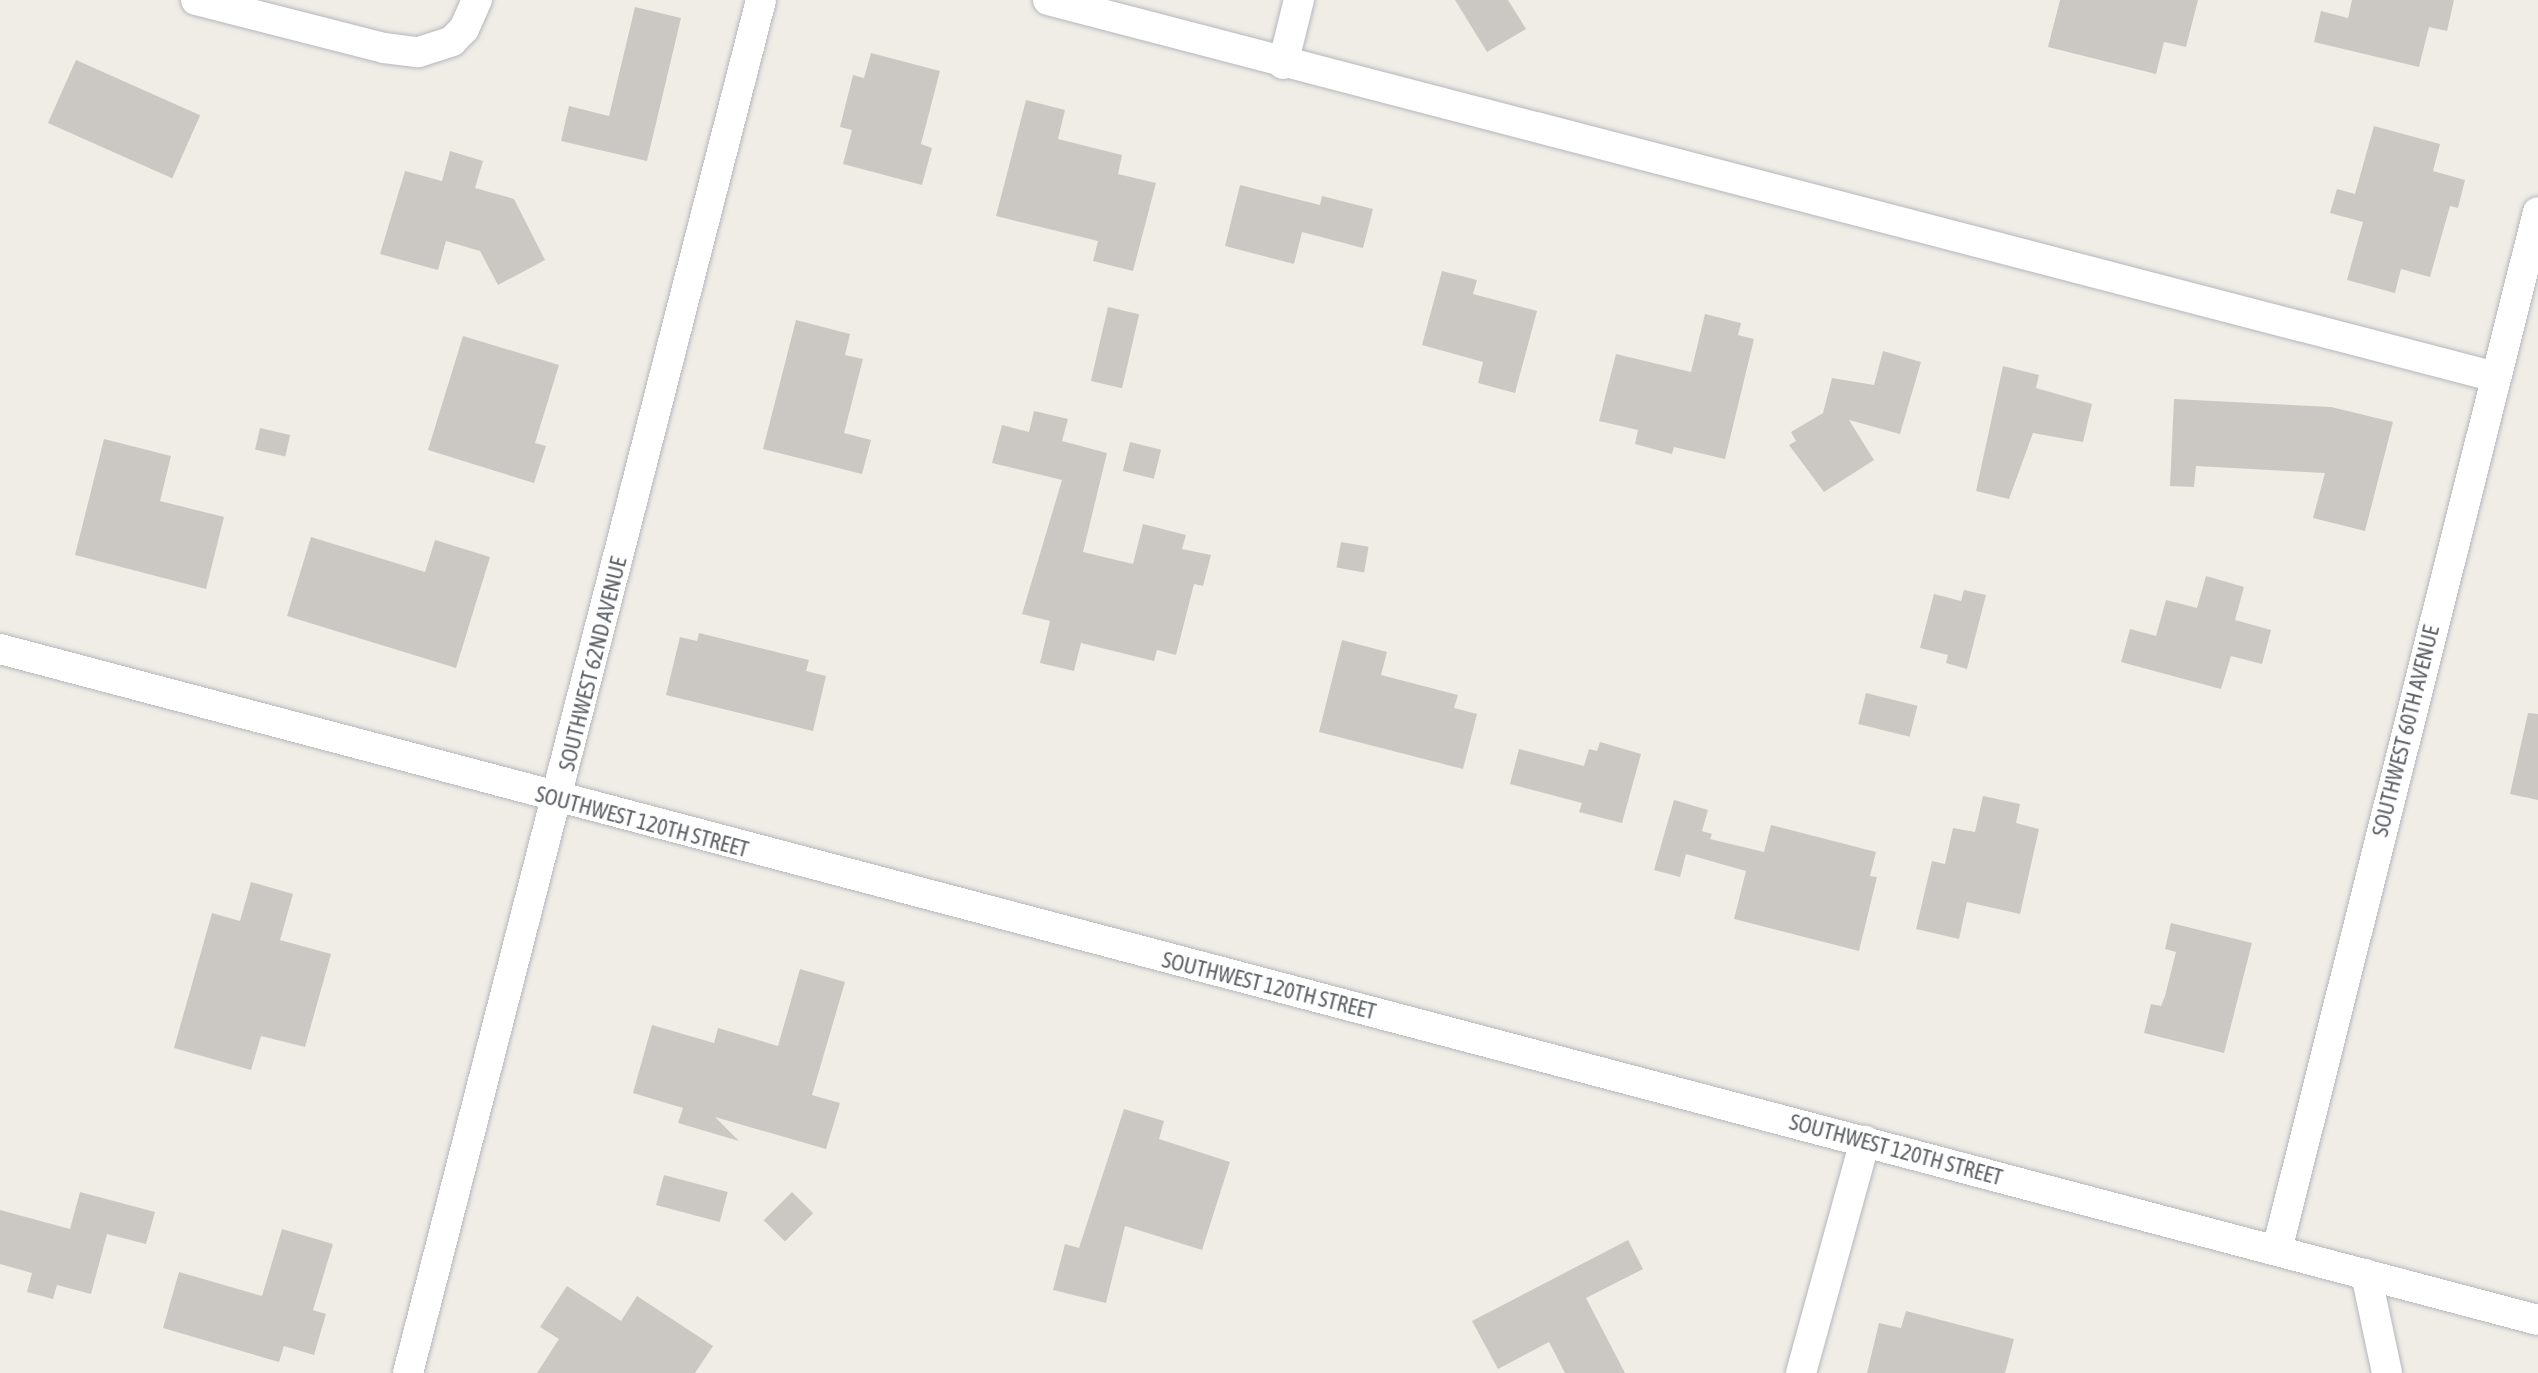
<!DOCTYPE html>
<style>
body{margin:0}
#map{position:relative;width:2538px;height:1373px;overflow:hidden;background:#f0ede7;font-family:"Asap Condensed",sans-serif}
div>[style]{position:absolute}
[style*='--x']{left:calc(var(--x)*1px);top:calc(var(--y)*1px);width:calc(var(--w)*1px);rotate:calc(var(--a)*1deg)}
.building>*{inset:0;background:#cbc8c4;transform-origin:0 0}
.roads{filter:drop-shadow(0 0 2px #b4b7bb) drop-shadow(0 0 2px #b4b7bb)}
.minor>*{height:30px;margin:-15px;padding:0 15px;transform-origin:15px;border-radius:15px;background:#fff}
span{translate:-50% -50%;white-space:nowrap;text-align:center;line-height:1.15;-webkit-text-stroke:6px #fff;paint-order:stroke}
.street-label{font-size:22px;color:#5e6266}
</style>
<div id="map">
<div class="building">
<div style="clip-path:polygon(1455px 0,1508px 0,1526px 29px,1487px 52px)"></div>
<div style="clip-path:polygon(2060px 0,2198px 0,2186px 47px,2164px 42px,2156px 74px,2048px 47px)"></div>
<div style="clip-path:polygon(2352px 0,2454px 0,2447px 31px,2429px 27px,2419px 67px,2314px 42px,2321px 11px,2348px 18px)"></div>
<div style="clip-path:polygon(635px 7px,681px 18px,647px 161px,561px 141px,569px 106px,609px 116px)"></div>
<div style="clip-path:polygon(871px 53px,940px 71px,921px 144px,932px 148px,922px 185px,843px 164px,852px 130px,840px 127px,853px 75px,864px 78px)"></div>
<div style="left:76px;top:60px;width:136px;height:69px;rotate:24deg"></div>
<div style="clip-path:polygon(1026px 100px,1065px 110px,1058px 139px,1122px 155px,1118px 174px,1156px 183px,1133px 271px,1093px 261px,1098px 241px,996px 216px)"></div>
<div style="clip-path:polygon(2374px 126px,2440px 144px,2433px 171px,2465px 180px,2458px 208px,2450px 206px,2430px 277px,2401px 269px,2395px 293px,2347px 280px,2363px 222px,2330px 213px,2337px 189px,2355px 194px)"></div>
<div style="clip-path:polygon(450px 151px,483px 161px,475px 188px,514px 199px,545px 260px,498px 285px,480px 251px,446px 241px,438px 270px,380px 254px,405px 171px,442px 181px)"></div>
<div style="clip-path:polygon(1240px 185px,1320px 205px,1322px 196px,1373px 209px,1363px 248px,1302px 232px,1294px 264px,1225px 246px)"></div>
<div style="clip-path:polygon(1442px 271px,1477px 280px,1473px 294px,1537px 311px,1515px 393px,1478px 383px,1483px 362px,1422px 345px)"></div>
<div style="left:1108px;top:307px;width:32px;height:76px;rotate:13deg"></div>
<div style="clip-path:polygon(1705px 314px,1741px 323px,1738px 335px,1754px 339px,1725px 459px,1674px 447px,1672px 454px,1635px 444px,1638px 430px,1599px 421px,1616px 354px,1691px 372px)"></div>
<div style="clip-path:polygon(796px 320px,850px 334px,845px 355px,863px 359px,844px 433px,871px 440px,862px 474px,763px 449px)"></div>
<div style="clip-path:polygon(463px 336px,559px 365px,535px 443px,546px 446px,534px 483px,428px 450px)"></div>
<div style="clip-path:polygon(1883px 351px,1921px 362px,1900px 434px,1849px 420px,1874px 460px,1824px 492px,1789px 445px,1796px 441px,1791px 432px,1823px 413px,1832px 378px,1874px 385px)"></div>
<div style="clip-path:polygon(2003px 366px,2039px 375px,2036px 388px,2092px 404px,2083px 442px,2033px 433px,2009px 499px,1976px 491px)"></div>
<div style="clip-path:polygon(2174px 399px,2331px 407px,2393px 422px,2365px 531px,2313px 518px,2325px 473px,2196px 466px,2194px 487px,2170px 486px)"></div>
<div style="clip-path:polygon(1034px 411px,1068px 419px,1062px 441px,1107px 453px,1083px 552px,1133px 564px,1143px 524px,1186px 535px,1182px 549px,1211px 555px,1203px 586px,1194px 584px,1176px 655px,1157px 650px,1154px 661px,1081px 643px,1074px 671px,1040px 663px,1050px 621px,1022px 614px,1062px 480px,992px 463px,1002px 425px,1029px 432px)"></div>
<div style="left:260px;top:428px;width:31px;height:22px;rotate:13deg"></div>
<div style="clip-path:polygon(104px 439px,171px 456px,160px 501px,224px 517px,206px 589px,75px 555px)"></div>
<div style="left:1130px;top:442px;width:32px;height:30px;rotate:14deg"></div>
<div style="clip-path:polygon(311px 537px,425px 572px,435px 540px,490px 557px,456px 668px,287px 616px)"></div>
<div style="left:1341px;top:542px;width:28px;height:26px;rotate:10deg"></div>
<div style="clip-path:polygon(2206px 576px,2244px 587px,2235px 620px,2271px 630px,2262px 664px,2231px 656px,2221px 689px,2121px 662px,2130px 629px,2156px 636px,2166px 600px,2197px 608px)"></div>
<div style="clip-path:polygon(1964px 590px,1986px 595px,1967px 669px,1946px 663px,1948px 655px,1920px 648px,1934px 594px,1961px 601px)"></div>
<div style="clip-path:polygon(699px 633px,809px 660px,806px 671px,826px 676px,813px 731px,666px 695px,680px 637px,697px 641px)"></div>
<div style="clip-path:polygon(1342px 640px,1387px 652px,1381px 675px,1458px 695px,1454px 708px,1477px 714px,1463px 769px,1319px 732px)"></div>
<div style="left:1866px;top:693px;width:53px;height:32px;rotate:14deg"></div>
<div style="clip-path:polygon(2528px 713px,2538px 714px,2538px 800px,2510px 794px)"></div>
<div style="clip-path:polygon(1600px 742px,1641px 754px,1622px 823px,1579px 812px,1582px 803px,1510px 784px,1519px 749px,1584px 766px,1589px 749px,1597px 751px)"></div>
<div style="clip-path:polygon(1983px 796px,2020px 804px,2016px 823px,2039px 829px,2020px 914px,1967px 902px,1959px 939px,1916px 929px,1932px 861px,1945px 864px,1953px 828px,1975px 832px)"></div>
<div style="clip-path:polygon(1674px 800px,1708px 810px,1702px 831px,1712px 834px,1710px 839px,1764px 852px,1771px 825px,1876px 852px,1870px 876px,1877px 877px,1859px 951px,1734px 919px,1746px 871px,1686px 854px,1680px 877px,1654px 870px)"></div>
<div style="clip-path:polygon(251px 882px,293px 894px,280px 940px,331px 954px,305px 1047px,261px 1036px,251px 1070px,174px 1048px,212px 913px,240px 921px)"></div>
<div style="clip-path:polygon(2171px 923px,2252px 943px,2224px 1053px,2144px 1033px,2151px 1004px,2161px 1006px,2165px 996px,2176px 952px,2165px 949px)"></div>
<div style="clip-path:polygon(800px 969px,845px 982px,812px 1095px,840px 1103px,826px 1149px,715px 1117px,739px 1141px,678px 1123px,683px 1108px,633px 1093px,652px 1025px,714px 1043px,718px 1028px,778px 1046px)"></div>
<div style="clip-path:polygon(1124px 1109px,1164px 1121px,1159px 1139px,1230px 1162px,1202px 1250px,1125px 1226px,1106px 1303px,1053px 1290px,1065px 1244px,1079px 1248px)"></div>
<div style="left:664px;top:1175px;width:66px;height:31px;rotate:15deg"></div>
<div style="clip-path:polygon(80px 1192px,155px 1212px,146px 1244px,107px 1234px,91px 1294px,57px 1285px,53px 1299px,27px 1292px,32px 1273px,0 1264px,0 1210px,70px 1229px)"></div>
<div style="left:792px;top:1192px;width:30px;height:40px;rotate:45deg"></div>
<div style="clip-path:polygon(282px 1229px,333px 1244px,313px 1310px,326px 1314px,314px 1355px,284px 1346px,279px 1362px,163px 1328px,179px 1272px,262px 1296px)"></div>
<div style="clip-path:polygon(1628px 1240px,1643px 1269px,1586px 1298px,1625px 1373px,1565px 1373px,1549px 1342px,1498px 1369px,1472px 1321px)"></div>
<div style="clip-path:polygon(567px 1286px,621px 1321px,637px 1296px,713px 1346px,695px 1373px,537px 1373px,559px 1339px,540px 1327px)"></div>
<div style="clip-path:polygon(1906px 1311px,2014px 1339px,2005px 1373px,1867px 1373px,1879px 1323px,1901px 1328px)"></div>
</div>
<div class="roads">
<div class="minor">
<div style="--x:196;--y:0;--w:194;--a:14.3"></div>
<div style="--x:384;--y:48;--w:35;--a:7"></div>
<div style="--x:419;--y:52;--w:35;--a:-18"></div>
<div style="--x:452;--y:41;--w:17;--a:-45"></div>
<div style="--x:464;--y:29;--w:32;--a:-66"></div>
<div style="--x:1048;--y:0;--w:1495;--a:14.6"></div>
<div style="--x:1283;--y:64;--w:66;--a:-76"></div>
<div style="--x:0;--y:649;--w:2625;--a:14.81"></div>
<div style="--x:2277;--y:1250;--w:1070;--a:-75.89"></div>
<div style="--x:2366;--y:1274;--w:101;--a:78"></div>
<div style="--x:408;--y:1373;--w:1418;--a:-75.58"></div>
<div style="--x:1801;--y:1373;--w:241;--a:-74.6"></div>
</div>
</div>
<div class="street-label">
<span style="left:593px;top:664px;rotate:-76deg">SOUTHWEST 62ND AVENUE</span>
<span style="left:2406px;top:731px;rotate:-76deg">SOUTHWEST 60TH AVENUE</span>
<span style="left:642px;top:822px;rotate:15deg">SOUTHWEST 120TH STREET</span>
<span style="left:1269px;top:986px;rotate:14deg">SOUTHWEST 120TH STREET</span>
<span style="left:1896px;top:1150px;rotate:15deg">SOUTHWEST 120TH STREET</span>
</div>
</div>
